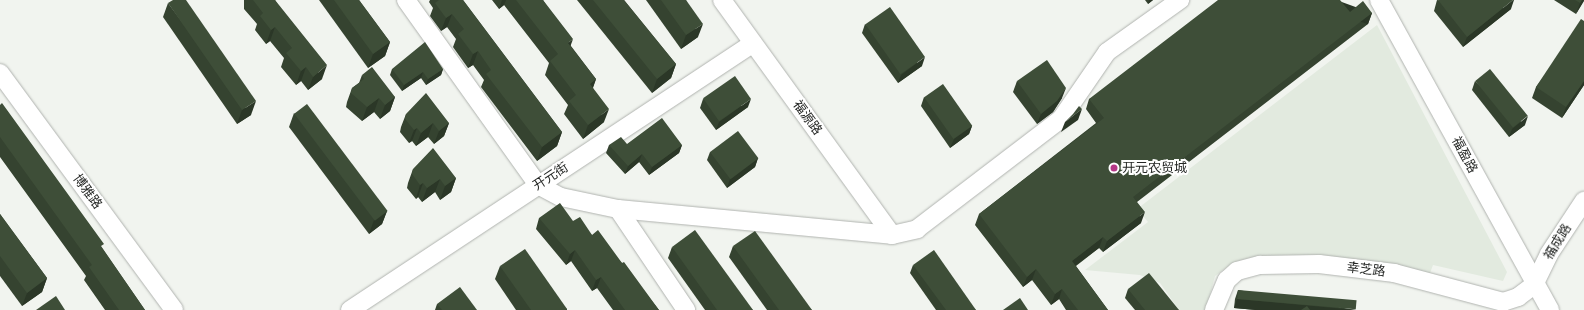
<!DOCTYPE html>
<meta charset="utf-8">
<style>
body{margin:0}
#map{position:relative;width:1584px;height:310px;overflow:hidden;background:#f1f4ef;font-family:Arial,"Noto Sans SC",sans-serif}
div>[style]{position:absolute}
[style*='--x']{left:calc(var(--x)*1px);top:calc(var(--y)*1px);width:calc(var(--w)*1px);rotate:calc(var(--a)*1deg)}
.built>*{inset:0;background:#e2eadf}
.roads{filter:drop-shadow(0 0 1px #b0b3af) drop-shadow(0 0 1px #b0b3af)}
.minor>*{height:18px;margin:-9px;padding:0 9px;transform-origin:9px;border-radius:9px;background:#fff}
.wall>*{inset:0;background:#354330}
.shaded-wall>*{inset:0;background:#2b3727;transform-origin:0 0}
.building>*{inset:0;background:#3e4e38;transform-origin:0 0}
.dots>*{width:11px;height:11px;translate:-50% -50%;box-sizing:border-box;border:2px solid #fff;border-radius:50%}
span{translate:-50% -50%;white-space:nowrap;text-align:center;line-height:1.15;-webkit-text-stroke:4px #fff;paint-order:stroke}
.street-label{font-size:13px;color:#252725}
.poi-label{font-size:13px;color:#252725}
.left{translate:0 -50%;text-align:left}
</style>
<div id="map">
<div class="built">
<div style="clip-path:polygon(1377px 25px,1507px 272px,1503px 281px,1433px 265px,1429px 276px,1253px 259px,1234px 262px,1215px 276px,1206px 310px,1179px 310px,1160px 283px,1140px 275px,1085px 270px,1148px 222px,1137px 209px)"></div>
</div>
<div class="roads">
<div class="minor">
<div style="--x:406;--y:0;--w:227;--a:54.5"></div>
<div style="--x:538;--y:185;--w:26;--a:28"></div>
<div style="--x:561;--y:197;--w:58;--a:11.9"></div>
<div style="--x:618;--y:209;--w:275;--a:5.4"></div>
<div style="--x:892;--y:235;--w:26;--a:-13"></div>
<div style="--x:917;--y:229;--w:181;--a:-37.4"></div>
<div style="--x:1061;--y:119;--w:81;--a:-55.5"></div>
<div style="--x:1107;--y:52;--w:90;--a:-35.5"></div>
<div style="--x:722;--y:0;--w:290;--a:54.1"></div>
<div style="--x:1379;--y:0;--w:354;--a:61.1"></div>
<div style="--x:0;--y:73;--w:294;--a:53.7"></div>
<div style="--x:618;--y:209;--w:122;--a:56"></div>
<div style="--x:350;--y:310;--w:483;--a:-33.5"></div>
<div style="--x:1214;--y:310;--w:33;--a:-67"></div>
<div style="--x:1227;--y:280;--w:13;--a:-42"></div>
<div style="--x:1237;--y:271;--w:24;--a:-15"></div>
<div style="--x:1260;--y:265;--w:59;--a:-1"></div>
<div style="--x:1319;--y:264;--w:76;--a:6.8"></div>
<div style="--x:1394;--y:273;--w:113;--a:14.9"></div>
<div style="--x:1503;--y:302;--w:16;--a:-18"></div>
<div style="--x:1518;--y:297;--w:20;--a:-37"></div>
<div style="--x:1534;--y:285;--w:34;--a:-64"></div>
<div style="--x:1549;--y:254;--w:64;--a:-56.6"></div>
</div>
</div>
<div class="wall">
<div style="clip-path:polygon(244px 0,275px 0,322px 79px,308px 90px,301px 81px,296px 85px,281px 67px,284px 58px,270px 41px,266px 44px,255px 30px,257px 24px,244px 9px)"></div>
<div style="clip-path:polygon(319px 0,359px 0,390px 42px,385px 56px,368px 68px)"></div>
<div style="clip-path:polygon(430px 0,463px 0,562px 132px,557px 146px,537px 161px,481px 87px,484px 80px,473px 65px,468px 68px,453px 47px,456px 39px,447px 27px,441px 31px,430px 16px,433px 8px,429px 2px)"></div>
<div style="clip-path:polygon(492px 0,543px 0,571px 46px,596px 79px,593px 88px,604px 122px,583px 139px,564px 114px,568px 105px,545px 75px,549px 63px,504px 5px,499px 9px)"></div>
<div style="clip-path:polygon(577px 0,624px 0,676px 64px,671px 78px,652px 93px)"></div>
<div style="clip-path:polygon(646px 0,686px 0,698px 37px,681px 49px)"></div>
<div style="clip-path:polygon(1145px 0,1153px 0,1148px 4px)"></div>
<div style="clip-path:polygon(1437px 0,1511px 9px,1463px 47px,1434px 11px)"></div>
<div style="clip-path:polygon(1554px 0,1584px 0,1576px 14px)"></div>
<div style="clip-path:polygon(168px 3px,251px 115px,237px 124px,163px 17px)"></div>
<div style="clip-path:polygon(1350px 12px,1372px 13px,1368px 24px,1137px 202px,1141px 223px,1103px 252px,1099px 248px,1076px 266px,1108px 310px,1066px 310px,1059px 299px,1051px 305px,1032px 280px,1023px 287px,975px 225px,979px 214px,1096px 123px,1086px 109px,1089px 99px)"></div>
<div style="clip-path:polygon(1584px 21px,1584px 85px,1562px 118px,1532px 98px,1536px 87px)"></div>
<div style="clip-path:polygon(865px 24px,922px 66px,898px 83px,862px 33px)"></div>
<div style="clip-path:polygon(392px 69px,443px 69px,441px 75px,426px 85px,421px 78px,402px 91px,390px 75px)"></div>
<div style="clip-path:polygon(362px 75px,395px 97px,390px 111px,380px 119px,374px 112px,362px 121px,346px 107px,347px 102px,352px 88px,359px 83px)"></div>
<div style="clip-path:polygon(1017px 81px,1062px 98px,1053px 112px,1037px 124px,1013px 92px)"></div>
<div style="clip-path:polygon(1475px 81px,1525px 125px,1509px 137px,1472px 90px)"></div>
<div style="clip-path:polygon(924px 97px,972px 126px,969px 134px,950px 148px,921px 106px)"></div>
<div style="clip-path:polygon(703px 99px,748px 107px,716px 130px,700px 108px)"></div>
<div style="clip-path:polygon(0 105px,102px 248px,145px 310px,105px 310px,84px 280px,86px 276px,0 157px)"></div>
<div style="clip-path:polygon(294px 113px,387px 211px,382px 224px,369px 234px,289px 127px)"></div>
<div style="clip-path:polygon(406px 114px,449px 123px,444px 136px,434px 144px,428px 137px,416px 146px,412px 141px,409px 143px,400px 132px,401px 127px)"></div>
<div style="clip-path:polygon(627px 144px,682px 145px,679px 153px,649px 175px,639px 162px,625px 174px,606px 153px,609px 145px)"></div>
<div style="clip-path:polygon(710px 152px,758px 158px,755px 167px,727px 188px,707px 160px)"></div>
<div style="clip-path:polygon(413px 169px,456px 178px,451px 192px,440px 200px,435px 192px,422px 202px,418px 197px,416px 199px,407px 188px,408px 183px)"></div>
<div style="clip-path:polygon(0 214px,47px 278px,42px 292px,22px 306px,0 276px)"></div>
<div style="clip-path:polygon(539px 218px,573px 221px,592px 235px,622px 263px,659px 310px,613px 310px,597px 288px,592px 291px,571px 261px,566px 265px,536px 229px)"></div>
<div style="clip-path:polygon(733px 246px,812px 310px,767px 310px,729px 257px)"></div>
<div style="clip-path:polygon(672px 247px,753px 310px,705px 310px,668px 258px)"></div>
<div style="clip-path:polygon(913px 265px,976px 310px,936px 310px,910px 273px)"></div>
<div style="clip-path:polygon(500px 266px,567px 309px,567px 310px,516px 310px,495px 279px)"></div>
<div style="clip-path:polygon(1128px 289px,1179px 310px,1135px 310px,1125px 298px)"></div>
<div style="clip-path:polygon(1238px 290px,1356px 310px,1256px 310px,1234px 308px,1235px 299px)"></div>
<div style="clip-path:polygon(437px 304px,477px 310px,435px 310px)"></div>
</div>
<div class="shaded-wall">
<div style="clip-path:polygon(502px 0,506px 0,504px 5px,499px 9px)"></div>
<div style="clip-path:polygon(1149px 0,1153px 0,1148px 4px)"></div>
<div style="clip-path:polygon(1513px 0,1514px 0,1511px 9px,1463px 47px,1467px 37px)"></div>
<div style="clip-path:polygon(1582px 0,1584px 0,1584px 1px,1576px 14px,1580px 3px)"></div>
<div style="left:1372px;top:13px;width:12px;height:302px;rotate:110deg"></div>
<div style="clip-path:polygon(452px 14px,447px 27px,441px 31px,446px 18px)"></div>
<div style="clip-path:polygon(703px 24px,698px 37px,681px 49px,686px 35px)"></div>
<div style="clip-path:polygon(275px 27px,270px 41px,266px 44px,271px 30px)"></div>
<div style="clip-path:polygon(573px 39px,568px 53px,568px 43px)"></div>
<div style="clip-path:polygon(390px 42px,385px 56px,368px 68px,373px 54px)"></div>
<div style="clip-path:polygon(478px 51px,473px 65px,468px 68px,473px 54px)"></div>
<div style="clip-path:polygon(925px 57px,922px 66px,898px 83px,901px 75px)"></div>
<div style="clip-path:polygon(676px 64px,671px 78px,652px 93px,657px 79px)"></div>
<div style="clip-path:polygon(327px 65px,322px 79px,308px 90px,313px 77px)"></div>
<div style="clip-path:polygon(306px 67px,301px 81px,296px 85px,301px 71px)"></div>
<div style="clip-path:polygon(443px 69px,441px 75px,426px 85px,428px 79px)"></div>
<div style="clip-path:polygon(423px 72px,421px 78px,402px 91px,404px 85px)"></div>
<div style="clip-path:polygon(596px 79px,591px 92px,590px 84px)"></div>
<div style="clip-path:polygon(1584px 81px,1584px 85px,1562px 118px,1566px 107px)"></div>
<div style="clip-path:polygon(1066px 88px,1062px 98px,1053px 112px,1037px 124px,1041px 114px)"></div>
<div style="clip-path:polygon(395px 97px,390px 111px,380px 119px,385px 105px)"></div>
<div style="clip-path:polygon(379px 98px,374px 112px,362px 121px,367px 107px)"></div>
<div style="clip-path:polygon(751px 99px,748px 107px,716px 130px,719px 122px)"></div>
<div style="clip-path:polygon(256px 101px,251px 115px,237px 124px,242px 110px)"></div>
<div style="clip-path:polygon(609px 109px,604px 122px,583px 139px,588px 125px)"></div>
<div style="clip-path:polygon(1082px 109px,1078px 120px,1061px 132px,1065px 122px)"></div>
<div style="clip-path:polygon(1528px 116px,1525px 125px,1509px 137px,1512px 129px)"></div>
<div style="clip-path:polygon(433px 123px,428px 137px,416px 146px,421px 133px)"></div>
<div style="clip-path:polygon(449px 123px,444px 136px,434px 144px,439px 131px)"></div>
<div style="clip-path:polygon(972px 126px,969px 134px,950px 148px,954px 139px)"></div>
<div style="clip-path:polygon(417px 128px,412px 141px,409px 143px,414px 130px)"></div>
<div style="clip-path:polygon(562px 132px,557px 146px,537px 161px,542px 147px)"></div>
<div style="clip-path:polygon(682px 145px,679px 153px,649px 175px,652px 167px)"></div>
<div style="clip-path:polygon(642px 154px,639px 162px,625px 174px,628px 166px)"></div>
<div style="clip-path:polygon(758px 158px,755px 167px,727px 188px,730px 179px)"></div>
<div style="clip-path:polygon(456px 178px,451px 192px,440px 200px,445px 186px)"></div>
<div style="clip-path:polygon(440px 179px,435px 192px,422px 202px,427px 188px)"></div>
<div style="clip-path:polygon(423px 183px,418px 197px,416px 199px,420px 185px)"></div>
<div style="clip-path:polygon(387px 211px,382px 224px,369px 234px,374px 220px)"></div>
<div style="clip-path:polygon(1145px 212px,1141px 223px,1103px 252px,1107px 241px)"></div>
<div style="clip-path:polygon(1103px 237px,1099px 248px,1068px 271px,1072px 261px)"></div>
<div style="clip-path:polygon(575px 250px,571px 261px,566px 265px,570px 254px)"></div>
<div style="clip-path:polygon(1036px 269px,1032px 280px,1023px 287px,1027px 277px)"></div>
<div style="clip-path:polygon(601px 277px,597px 288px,592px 291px,596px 280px)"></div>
<div style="clip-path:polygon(47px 278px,42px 292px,22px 306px,27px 293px)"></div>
<div style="clip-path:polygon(1062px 289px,1059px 299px,1051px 305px,1055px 294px)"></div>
<div style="clip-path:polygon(1237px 299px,1356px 310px,1256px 310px,1234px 308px)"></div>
</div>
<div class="building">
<div style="clip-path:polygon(173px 0,186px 0,256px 101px,242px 110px,168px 3px)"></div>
<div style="clip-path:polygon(253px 0,275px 0,327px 65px,313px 77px,306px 67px,301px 71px,286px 53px,292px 48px,275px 27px,271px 30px,260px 16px,263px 13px)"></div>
<div style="clip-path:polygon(334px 0,359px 0,390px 42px,373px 54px)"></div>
<div style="clip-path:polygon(439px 0,463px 0,562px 132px,542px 147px,486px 74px,491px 70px,478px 51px,473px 54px,458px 34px,464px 29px,452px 14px,446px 18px,435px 3px)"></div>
<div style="clip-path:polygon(516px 0,543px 0,573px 39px,568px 43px,596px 79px,590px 84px,609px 109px,588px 125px,569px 101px,576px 95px,550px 61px,558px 54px)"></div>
<div style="clip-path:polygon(593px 0,624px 0,676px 64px,657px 79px)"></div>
<div style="clip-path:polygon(661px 0,686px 0,703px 24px,686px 35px)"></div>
<div style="clip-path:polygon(1218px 0,1340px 0,1350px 12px,1363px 1px,1372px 13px,1133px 197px,1145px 212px,1107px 241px,1103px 237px,1072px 261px,1108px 310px,1078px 310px,1062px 289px,1055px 294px,1036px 269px,1027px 277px,979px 214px,1104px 118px,1089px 99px)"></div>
<div style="clip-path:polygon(1438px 0,1513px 0,1467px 37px)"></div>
<div style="clip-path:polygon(1575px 0,1582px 0,1580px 3px)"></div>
<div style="left:890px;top:7px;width:61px;height:30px;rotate:55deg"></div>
<div style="clip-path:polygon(1581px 19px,1584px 21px,1584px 81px,1566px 107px,1536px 87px)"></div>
<div style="clip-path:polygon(425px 42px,443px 69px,428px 79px,423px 72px,404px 85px,392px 69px)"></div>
<div style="clip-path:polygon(1047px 60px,1066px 88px,1057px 101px,1041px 114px,1017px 81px)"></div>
<div style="clip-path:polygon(372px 67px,395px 97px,385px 105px,379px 98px,367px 107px,351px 93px,352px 88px,364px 79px,362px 75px)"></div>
<div style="left:1490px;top:69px;width:60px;height:19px;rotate:51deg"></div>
<div style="left:735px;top:76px;width:28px;height:39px;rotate:55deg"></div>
<div style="left:943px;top:84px;width:51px;height:23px;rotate:55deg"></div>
<div style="clip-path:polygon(426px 93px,449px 123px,439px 131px,433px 123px,421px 133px,417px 128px,414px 130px,405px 119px,406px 114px)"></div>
<div style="clip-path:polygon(2px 103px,104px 244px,101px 246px,145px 310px,119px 310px,89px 267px,92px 265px,0 137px,0 105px)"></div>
<div style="left:307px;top:104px;width:134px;height:16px;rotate:53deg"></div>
<div style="clip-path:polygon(1079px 106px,1082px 109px,1065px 122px,1073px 114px)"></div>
<div style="clip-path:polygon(662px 118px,682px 145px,652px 167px,642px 154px,628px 166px,609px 145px,621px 137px,627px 144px)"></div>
<div style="left:738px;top:131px;width:34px;height:35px;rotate:53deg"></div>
<div style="clip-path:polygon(433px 148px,456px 178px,445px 186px,440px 179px,427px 188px,423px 183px,420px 185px,412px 174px,413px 169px)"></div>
<div style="clip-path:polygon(560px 203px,573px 221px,580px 217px,592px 235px,598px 230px,622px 263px,624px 262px,659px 310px,625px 310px,601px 277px,596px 280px,575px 250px,570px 254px,539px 218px)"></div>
<div style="clip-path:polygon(0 214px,47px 278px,27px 293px,0 256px)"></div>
<div style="clip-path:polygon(695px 230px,753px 310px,717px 310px,672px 247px)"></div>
<div style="clip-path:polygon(755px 231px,812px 310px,779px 310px,733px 246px)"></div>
<div style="clip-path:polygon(525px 249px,567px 309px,566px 310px,531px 310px,500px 266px)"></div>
<div style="clip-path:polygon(934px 250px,976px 310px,946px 310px,913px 265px)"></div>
<div style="clip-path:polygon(1149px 273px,1179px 310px,1145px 310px,1128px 289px)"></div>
<div style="clip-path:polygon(460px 287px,477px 310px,442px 310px,437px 304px)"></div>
<div style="left:1238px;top:290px;width:119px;height:9px;rotate:5deg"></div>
<div style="clip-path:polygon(56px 296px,65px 310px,36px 310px)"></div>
<div style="clip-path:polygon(1020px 298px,1028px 310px,1003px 310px)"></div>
<div style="clip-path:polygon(1307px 306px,1310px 310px,1301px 310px)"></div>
</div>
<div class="dots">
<div style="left:1114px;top:168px;background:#b53786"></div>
</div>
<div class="street-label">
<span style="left:807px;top:118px;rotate:54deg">福源路</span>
<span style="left:1464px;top:155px;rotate:62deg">福盈路</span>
<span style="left:551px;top:177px;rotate:-33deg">开元街</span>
<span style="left:87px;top:192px;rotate:54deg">博雅路</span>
<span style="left:1558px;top:242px;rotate:-58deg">福成路</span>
<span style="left:1366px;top:270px;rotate:7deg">幸芝路</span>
</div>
<div class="poi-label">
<span class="left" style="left:1122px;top:168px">开元农贸城</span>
</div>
</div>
